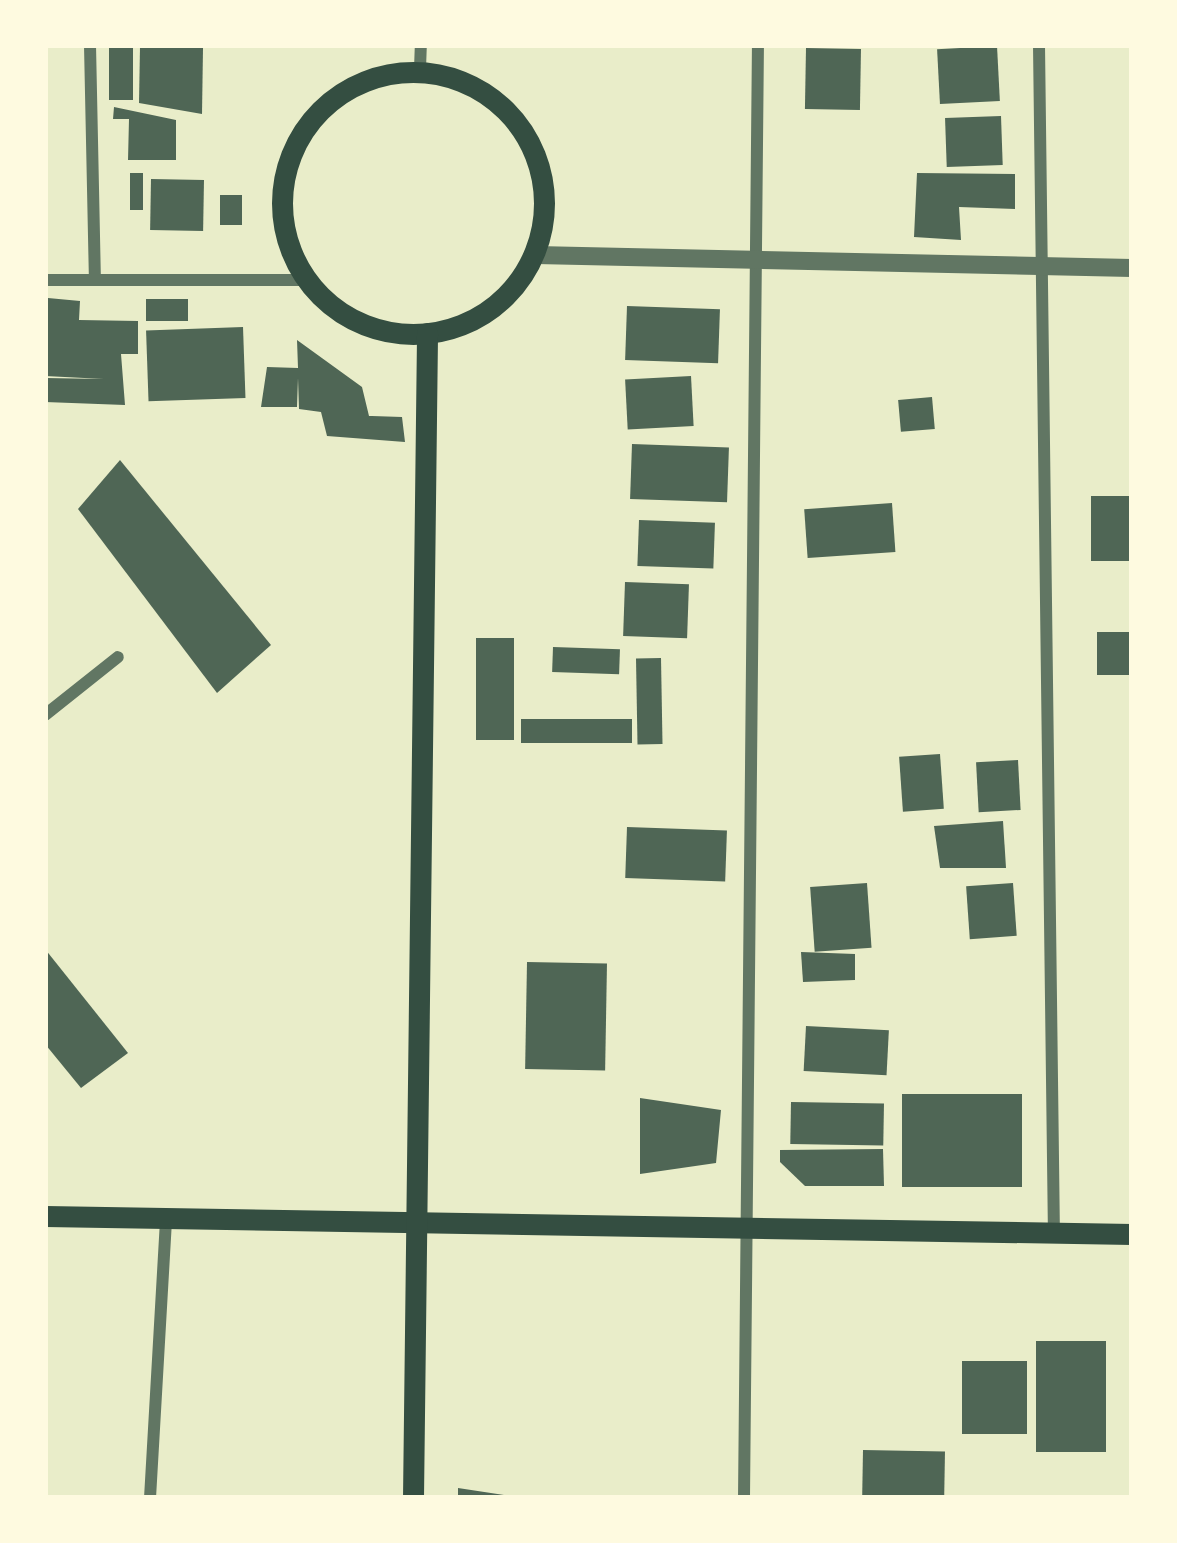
<!DOCTYPE html>
<style>
body{margin:0}
#map{position:relative;width:1177px;height:1543px;overflow:hidden;background:#e9edc9;font-family:Lora,serif}
div>[style]{position:absolute}
[style*='--x']{left:calc(var(--x)*1px);top:calc(var(--y)*1px);width:calc(var(--w)*1px);rotate:calc(var(--a)*1deg)}
.building>*{inset:0;background:#4f6655;transform-origin:0 0}
.minor>*{height:12px;margin:-6px;padding:0 6px;transform-origin:6px;border-radius:6px;background:#617663}
.tertiary>*{height:18px;margin:-9px;padding:0 9px;transform-origin:9px;border-radius:9px;background:#617663}
.secondary>*{height:21px;margin:-10.5px;padding:0 10.5px;transform-origin:10.5px;border-radius:10.5px;background:#344e41}
.secondary>.ring{margin:-10.5px;padding:0;box-sizing:content-box;background:none;border:21px solid #344e41;border-radius:50%}
span{translate:-50% -50%;white-space:nowrap;text-align:center;line-height:1.15;-webkit-text-stroke:12px #fefae0;paint-order:stroke}
.frame{position:absolute;inset:0;border:48px solid #fefae0;pointer-events:none}
</style>
<div id="map">
<div class="building">
<div style="left:109px;top:45px;width:24px;height:55px"></div>
<div style="left:997px;top:46px;width:55px;height:60px;rotate:87deg"></div>
<div style="clip-path:polygon(140px 47px,203px 48px,202px 114px,139px 103px)"></div>
<div style="left:806px;top:48px;width:55px;height:61px;rotate:1deg"></div>
<div style="clip-path:polygon(114px 107px,176px 120px,176px 160px,128px 160px,129px 119px,113px 119px)"></div>
<div style="left:1001px;top:116px;width:49px;height:56px;rotate:88deg"></div>
<div style="left:130px;top:173px;width:13px;height:37px"></div>
<div style="clip-path:polygon(917px 173px,1015px 174px,1015px 209px,959px 207px,961px 240px,914px 237px)"></div>
<div style="left:151px;top:179px;width:53px;height:51px;rotate:1deg"></div>
<div style="left:220px;top:195px;width:22px;height:30px"></div>
<div style="clip-path:polygon(48px 298px,80px 301px,79px 320px,138px 321px,138px 354px,121px 354px,125px 405px,45px 402px,45px 378px,104px 379px,45px 376px)"></div>
<div style="left:146px;top:299px;width:42px;height:22px"></div>
<div style="left:627px;top:306px;width:93px;height:54px;rotate:2deg"></div>
<div style="left:243px;top:327px;width:71px;height:97px;rotate:88deg"></div>
<div style="clip-path:polygon(297px 340px,362px 387px,369px 416px,342px 415px,402px 417px,405px 442px,327px 436px,321px 412px,299px 409px,298px 378px,297px 407px,261px 407px,267px 367px,298px 368px)"></div>
<div style="left:691px;top:376px;width:50px;height:66px;rotate:87deg"></div>
<div style="left:932px;top:397px;width:32px;height:34px;rotate:85deg"></div>
<div style="left:632px;top:444px;width:97px;height:55px;rotate:2deg"></div>
<div style="clip-path:polygon(120px 460px,271px 645px,217px 693px,78px 509px)"></div>
<div style="left:1132px;top:496px;width:65px;height:41px;rotate:90deg"></div>
<div style="left:892px;top:503px;width:49px;height:88px;rotate:86deg"></div>
<div style="left:639px;top:520px;width:76px;height:46px;rotate:2deg"></div>
<div style="left:625px;top:582px;width:64px;height:54px;rotate:2deg"></div>
<div style="left:1132px;top:632px;width:43px;height:35px;rotate:90deg"></div>
<div style="left:476px;top:638px;width:38px;height:102px"></div>
<div style="left:553px;top:647px;width:67px;height:25px;rotate:2deg"></div>
<div style="left:661px;top:658px;width:86px;height:25px;rotate:89deg"></div>
<div style="left:521px;top:719px;width:111px;height:24px"></div>
<div style="left:940px;top:754px;width:55px;height:41px;rotate:86deg"></div>
<div style="left:1018px;top:760px;width:50px;height:42px;rotate:87deg"></div>
<div style="clip-path:polygon(1003px 821px,1006px 868px,940px 868px,934px 826px)"></div>
<div style="left:627px;top:827px;width:100px;height:51px;rotate:2deg"></div>
<div style="left:867px;top:883px;width:65px;height:57px;rotate:86deg"></div>
<div style="left:1013px;top:883px;width:53px;height:47px;rotate:86deg"></div>
<div style="clip-path:polygon(45px 949px,128px 1053px,81px 1088px,45px 1044px)"></div>
<div style="clip-path:polygon(801px 952px,855px 954px,855px 980px,803px 982px)"></div>
<div style="left:527px;top:962px;width:80px;height:107px;rotate:1deg"></div>
<div style="left:806px;top:1026px;width:83px;height:45px;rotate:3deg"></div>
<div style="left:902px;top:1094px;width:120px;height:93px"></div>
<div style="clip-path:polygon(640px 1098px,721px 1110px,716px 1163px,640px 1174px)"></div>
<div style="left:791px;top:1102px;width:93px;height:42px;rotate:1deg"></div>
<div style="clip-path:polygon(883px 1149px,884px 1186px,805px 1186px,780px 1162px,780px 1150px)"></div>
<div style="left:1036px;top:1341px;width:70px;height:111px"></div>
<div style="left:962px;top:1361px;width:65px;height:73px"></div>
<div style="left:863px;top:1450px;width:82px;height:48px;rotate:1deg"></div>
<div style="clip-path:polygon(458px 1488px,504px 1495px,503px 1498px,458px 1498px)"></div>
</div>
<div class="minor">
<div style="--x:90;--y:45;--w:235;--a:88.8"></div>
<div style="--x:1039;--y:45;--w:1191;--a:89.28"></div>
<div style="--x:420;--y:69;--w:24;--a:-88"></div>
<div style="--x:45;--y:280;--w:259;--a:0"></div>
<div style="--x:45;--y:715;--w:93;--a:-38.5"></div>
<div style="--x:150;--y:1498;--w:281;--a:-86.7"></div>
<div style="--x:744;--y:1498;--w:1453;--a:-89.45"></div>
</div>
<div class="tertiary">
<div style="--x:536;--y:255;--w:596;--a:1.25"></div>
</div>
<div class="secondary">
<div class="ring" style="left:282px;top:72px;width:241px;height:241px"></div>
<div style="--x:45;--y:1216;--w:1087;--a:0.95"></div>
<div style="--x:413;--y:1498;--w:1165;--a:-89.31"></div>
</div>
<div class="frame"></div>
</div>
